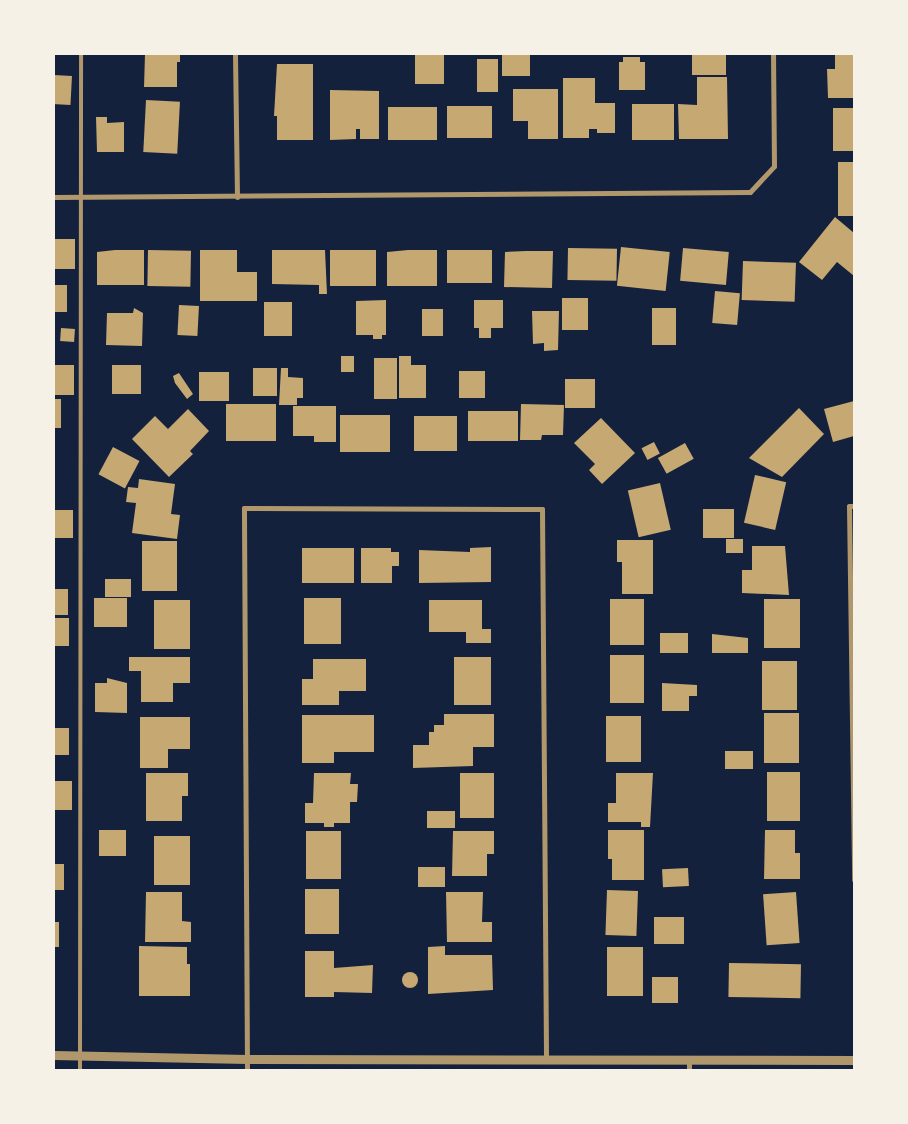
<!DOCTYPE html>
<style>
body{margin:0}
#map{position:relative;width:908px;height:1124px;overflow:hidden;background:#14213d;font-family:"Zilla Slab",serif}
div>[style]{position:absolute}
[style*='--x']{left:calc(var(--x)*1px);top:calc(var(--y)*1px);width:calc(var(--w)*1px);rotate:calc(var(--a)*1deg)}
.building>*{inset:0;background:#c6a872;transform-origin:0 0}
.round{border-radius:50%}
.service>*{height:4px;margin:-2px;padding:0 2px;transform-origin:2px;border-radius:2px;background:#b1986c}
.minor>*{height:5px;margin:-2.5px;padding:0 2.5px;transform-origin:2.5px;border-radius:2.5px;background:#b1986c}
.tertiary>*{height:9px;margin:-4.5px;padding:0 4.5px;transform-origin:4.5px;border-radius:4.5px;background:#b1986c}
span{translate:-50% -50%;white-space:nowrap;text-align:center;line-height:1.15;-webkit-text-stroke:4.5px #f6f1e7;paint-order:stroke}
.frame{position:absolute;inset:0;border:55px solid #f6f1e7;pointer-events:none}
</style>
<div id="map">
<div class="building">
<div style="clip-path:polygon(145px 54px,180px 54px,180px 62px,177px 62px,177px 87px,144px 87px)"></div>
<div style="left:415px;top:54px;width:29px;height:30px"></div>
<div style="left:502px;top:54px;width:28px;height:22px"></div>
<div style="left:692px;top:54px;width:34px;height:21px"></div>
<div style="clip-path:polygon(835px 54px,854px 54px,854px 98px,828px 98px,827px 69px,835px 69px)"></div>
<div style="clip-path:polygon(623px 57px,640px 57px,640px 62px,645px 62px,645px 90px,619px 90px,619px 62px,623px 62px)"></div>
<div style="left:477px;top:59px;width:21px;height:33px"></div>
<div style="clip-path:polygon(277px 64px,313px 64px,313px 140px,277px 140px,277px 116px,274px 116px)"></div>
<div style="left:54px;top:75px;width:18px;height:29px;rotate:3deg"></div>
<div style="clip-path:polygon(697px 77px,727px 77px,728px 139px,679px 139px,678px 104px,697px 105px)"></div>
<div style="clip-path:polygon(563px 78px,595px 78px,595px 103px,615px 103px,615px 133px,597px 133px,597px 129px,589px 129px,589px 138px,563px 138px)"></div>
<div style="clip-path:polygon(513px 89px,558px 89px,558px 139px,528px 139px,528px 121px,513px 121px)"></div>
<div style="clip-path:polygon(330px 90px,379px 91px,379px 139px,360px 139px,360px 129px,356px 129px,356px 139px,330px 140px)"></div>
<div style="left:146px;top:100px;width:34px;height:52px;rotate:3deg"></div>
<div style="left:632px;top:104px;width:42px;height:36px"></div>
<div style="left:447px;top:106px;width:45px;height:32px"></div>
<div style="left:388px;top:107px;width:49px;height:33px"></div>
<div style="left:833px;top:108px;width:21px;height:43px"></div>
<div style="clip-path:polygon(96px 117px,107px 117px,107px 123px,124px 122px,124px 152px,97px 152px)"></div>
<div style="left:838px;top:162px;width:16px;height:54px"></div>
<div style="clip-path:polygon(835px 217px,854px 233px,854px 276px,837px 262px,822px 280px,799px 262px)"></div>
<div style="left:54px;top:239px;width:21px;height:30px"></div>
<div style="left:621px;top:247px;width:49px;height:39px;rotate:6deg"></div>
<div style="left:568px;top:248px;width:49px;height:32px;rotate:1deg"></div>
<div style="left:683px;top:248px;width:46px;height:33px;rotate:5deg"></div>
<div style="clip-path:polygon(115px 250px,144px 250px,144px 285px,97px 285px,97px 252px)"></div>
<div style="left:148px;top:250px;width:43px;height:36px;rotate:1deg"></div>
<div style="clip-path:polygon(200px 250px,237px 250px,237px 272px,257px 272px,257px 301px,200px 301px)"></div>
<div style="clip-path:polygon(272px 250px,325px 250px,327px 294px,319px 294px,319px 285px,272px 284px)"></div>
<div style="left:376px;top:250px;width:36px;height:46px;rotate:90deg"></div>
<div style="clip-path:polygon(408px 250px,437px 250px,437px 286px,387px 286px,387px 252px)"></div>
<div style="left:492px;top:250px;width:33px;height:45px;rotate:90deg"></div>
<div style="clip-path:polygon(526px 251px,553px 251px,552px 288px,504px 287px,505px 252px)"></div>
<div style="left:743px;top:261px;width:53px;height:39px;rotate:2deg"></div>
<div style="left:54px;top:285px;width:13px;height:27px"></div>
<div style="left:715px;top:291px;width:25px;height:32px;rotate:5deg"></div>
<div style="left:562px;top:298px;width:26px;height:32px"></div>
<div style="clip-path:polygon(386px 300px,386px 335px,382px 335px,382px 339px,373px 339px,373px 335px,356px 335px,356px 301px)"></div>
<div style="clip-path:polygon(474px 300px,503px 300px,503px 328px,491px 328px,491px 338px,479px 338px,479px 328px,474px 328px)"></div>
<div style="left:264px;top:302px;width:28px;height:34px"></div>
<div style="left:179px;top:305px;width:20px;height:30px;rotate:3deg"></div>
<div style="clip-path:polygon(134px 308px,143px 313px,142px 346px,106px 345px,107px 313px,133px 313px)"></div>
<div style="left:652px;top:308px;width:24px;height:37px"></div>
<div style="left:422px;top:309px;width:21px;height:27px"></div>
<div style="clip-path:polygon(532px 311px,559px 311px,558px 350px,544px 351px,544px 343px,533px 344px)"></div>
<div style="left:61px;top:328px;width:14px;height:13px;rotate:4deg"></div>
<div style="left:354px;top:356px;width:16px;height:13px;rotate:90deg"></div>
<div style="clip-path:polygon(399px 356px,411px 356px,411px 365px,426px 365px,426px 398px,399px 398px)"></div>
<div style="left:374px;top:358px;width:23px;height:41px"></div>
<div style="left:54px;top:365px;width:20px;height:30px"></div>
<div style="left:112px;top:365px;width:29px;height:29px"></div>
<div style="left:253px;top:368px;width:24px;height:28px"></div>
<div style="clip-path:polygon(281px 368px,288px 368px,288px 377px,303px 378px,303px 398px,297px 398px,297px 405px,279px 405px)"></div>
<div style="left:459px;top:371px;width:26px;height:27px"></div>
<div style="left:199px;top:372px;width:30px;height:29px"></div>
<div style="clip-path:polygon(179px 373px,193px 394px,187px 399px,175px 383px,173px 376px)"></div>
<div style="left:565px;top:379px;width:30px;height:29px"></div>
<div style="left:54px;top:399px;width:7px;height:29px"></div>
<div style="clip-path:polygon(854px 401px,854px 436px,833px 442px,824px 409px)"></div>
<div style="left:276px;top:404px;width:37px;height:50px;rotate:90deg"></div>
<div style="clip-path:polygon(521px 404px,564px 405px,563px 435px,542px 435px,541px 440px,520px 440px)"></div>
<div style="clip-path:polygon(293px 406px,336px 406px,336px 442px,314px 442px,314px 436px,293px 436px)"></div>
<div style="clip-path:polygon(799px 408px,824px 434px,782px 477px,749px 458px)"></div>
<div style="clip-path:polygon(188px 409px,209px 431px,190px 451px,193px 454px,169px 477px,132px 439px,155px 416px,168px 429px)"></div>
<div style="left:468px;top:411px;width:50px;height:30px"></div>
<div style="left:390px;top:415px;width:37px;height:50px;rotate:90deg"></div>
<div style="left:414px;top:416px;width:43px;height:35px"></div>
<div style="clip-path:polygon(601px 418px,635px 453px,602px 484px,589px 470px,595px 464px,574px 443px)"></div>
<div style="left:654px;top:442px;width:13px;height:14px;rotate:63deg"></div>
<div style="left:685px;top:443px;width:18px;height:31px;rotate:61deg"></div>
<div style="left:113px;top:447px;width:30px;height:31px;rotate:28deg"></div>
<div style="left:755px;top:475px;width:32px;height:49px;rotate:13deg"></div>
<div style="clip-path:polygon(139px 479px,175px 484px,171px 514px,180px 515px,177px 539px,132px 533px,136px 503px,126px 502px,128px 487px,138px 488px)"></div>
<div style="left:660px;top:483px;width:48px;height:33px;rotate:77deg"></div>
<div style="left:703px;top:509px;width:31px;height:29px"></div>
<div style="left:54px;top:510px;width:19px;height:28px"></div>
<div style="left:726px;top:539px;width:17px;height:14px"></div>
<div style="clip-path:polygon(617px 540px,653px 540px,653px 594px,622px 594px,622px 562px,617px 562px)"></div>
<div style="left:177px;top:541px;width:50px;height:35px;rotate:90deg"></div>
<div style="clip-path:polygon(752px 546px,785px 546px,789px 595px,742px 593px,742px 570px,752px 570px)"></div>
<div style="clip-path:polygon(491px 547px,491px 582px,419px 583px,419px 550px,470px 552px,470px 548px)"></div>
<div style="left:302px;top:548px;width:52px;height:35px"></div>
<div style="clip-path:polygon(361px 548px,391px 548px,391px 552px,399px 552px,399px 566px,392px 566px,392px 583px,361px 583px)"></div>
<div style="left:105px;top:579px;width:26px;height:18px"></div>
<div style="left:54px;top:589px;width:14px;height:26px"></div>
<div style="left:94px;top:598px;width:33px;height:29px"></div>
<div style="left:304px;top:598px;width:37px;height:46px"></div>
<div style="left:610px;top:599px;width:34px;height:46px"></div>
<div style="left:764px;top:599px;width:36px;height:49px"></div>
<div style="left:154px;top:600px;width:36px;height:49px"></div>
<div style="clip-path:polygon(429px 600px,482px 600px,482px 629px,491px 629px,491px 643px,466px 643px,466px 632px,429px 632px)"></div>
<div style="left:54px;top:618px;width:15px;height:28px"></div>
<div style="left:688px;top:633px;width:20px;height:28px;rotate:90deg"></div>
<div style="clip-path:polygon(712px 634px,748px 638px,748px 653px,712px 653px)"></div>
<div style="left:610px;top:655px;width:34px;height:48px"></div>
<div style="clip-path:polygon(129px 657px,190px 657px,190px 683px,173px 683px,173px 702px,141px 702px,141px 671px,129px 671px)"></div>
<div style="left:454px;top:657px;width:37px;height:48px"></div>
<div style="clip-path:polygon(313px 659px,366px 659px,366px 691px,339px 691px,339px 705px,302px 705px,302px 679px,313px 679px)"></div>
<div style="left:762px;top:661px;width:35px;height:49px"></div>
<div style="clip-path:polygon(107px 678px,127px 683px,127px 713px,95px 712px,95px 683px,107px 683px)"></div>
<div style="clip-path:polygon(662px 683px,697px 685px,697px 696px,689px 696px,689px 711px,662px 711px)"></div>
<div style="left:764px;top:713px;width:35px;height:50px"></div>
<div style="clip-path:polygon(444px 714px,494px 714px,494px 747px,473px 747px,473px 766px,413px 768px,413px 745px,429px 745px,429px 732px,434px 732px,434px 725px,444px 725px)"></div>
<div style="clip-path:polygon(302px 715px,374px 715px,374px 752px,334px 752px,334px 763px,302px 763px)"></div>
<div style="left:606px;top:716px;width:35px;height:46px"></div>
<div style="clip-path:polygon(140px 717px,190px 717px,190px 749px,168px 749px,168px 768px,140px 768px)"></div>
<div style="left:54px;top:728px;width:15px;height:27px"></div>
<div style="left:725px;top:751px;width:28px;height:18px"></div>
<div style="left:767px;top:772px;width:33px;height:49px"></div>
<div style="clip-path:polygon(146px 773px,188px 773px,188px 796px,182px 796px,182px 821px,146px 821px)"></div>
<div style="clip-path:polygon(314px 773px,351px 773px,350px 784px,358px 784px,357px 802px,350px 802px,350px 823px,334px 823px,334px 827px,324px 827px,324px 823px,305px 823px,305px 803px,313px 803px)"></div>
<div style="left:494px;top:773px;width:45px;height:34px;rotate:90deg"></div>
<div style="clip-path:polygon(616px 773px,653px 773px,650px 827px,641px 827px,641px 822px,608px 822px,608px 803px,616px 803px)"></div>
<div style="left:54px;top:781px;width:18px;height:29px"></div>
<div style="left:427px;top:811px;width:28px;height:17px"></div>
<div style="left:99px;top:830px;width:27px;height:26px"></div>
<div style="clip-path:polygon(608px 830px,644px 830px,644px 880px,612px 880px,612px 859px,608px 859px)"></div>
<div style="clip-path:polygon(765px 830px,795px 830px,795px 853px,800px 853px,800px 879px,764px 879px)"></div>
<div style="left:306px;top:831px;width:35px;height:48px"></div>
<div style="clip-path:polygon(453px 831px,494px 831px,494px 854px,487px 854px,487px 876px,452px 876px)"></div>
<div style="left:154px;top:836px;width:36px;height:49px"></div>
<div style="left:64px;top:864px;width:26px;height:10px;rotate:90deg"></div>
<div style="left:418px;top:867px;width:27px;height:20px"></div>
<div style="left:688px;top:868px;width:18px;height:26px;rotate:87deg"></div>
<div style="left:305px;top:889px;width:34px;height:45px"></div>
<div style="left:607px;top:890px;width:31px;height:45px;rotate:2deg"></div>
<div style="clip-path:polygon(146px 892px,182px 892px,182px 921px,191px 922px,191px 942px,145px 942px)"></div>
<div style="clip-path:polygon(446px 892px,483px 892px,482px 922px,492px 922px,492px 942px,447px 942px)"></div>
<div style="left:796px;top:892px;width:51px;height:33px;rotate:86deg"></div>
<div style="left:654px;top:917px;width:30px;height:27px"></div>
<div style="left:54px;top:922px;width:5px;height:25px"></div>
<div style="clip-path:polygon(139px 946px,187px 947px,187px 964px,190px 964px,190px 996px,139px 996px)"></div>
<div style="clip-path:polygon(445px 946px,445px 955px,492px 955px,493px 990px,428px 994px,428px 947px)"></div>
<div style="left:607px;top:947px;width:36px;height:49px"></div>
<div style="clip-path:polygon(305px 951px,334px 951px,334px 968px,373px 965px,372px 993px,334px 992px,334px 997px,305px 997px)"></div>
<div style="left:729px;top:963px;width:72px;height:34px;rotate:1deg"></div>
<div class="round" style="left:402px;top:972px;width:16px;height:16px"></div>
<div style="left:652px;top:977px;width:26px;height:26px"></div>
</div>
<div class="service">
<div style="--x:80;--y:1070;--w:1016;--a:-89.94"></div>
</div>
<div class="minor">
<div style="--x:235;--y:54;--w:143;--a:89.2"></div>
<div style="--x:54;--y:197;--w:696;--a:-0.41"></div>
<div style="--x:750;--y:192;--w:35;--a:-47"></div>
<div style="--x:774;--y:166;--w:112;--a:-90.5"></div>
<div style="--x:854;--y:506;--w:5;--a:180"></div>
<div style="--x:849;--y:506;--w:374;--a:89.2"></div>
<div style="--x:689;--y:1060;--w:10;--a:90"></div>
<div style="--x:247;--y:1070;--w:562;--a:-90.31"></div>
<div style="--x:244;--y:508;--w:298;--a:0.2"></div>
<div style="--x:542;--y:509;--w:550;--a:89.58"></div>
</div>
<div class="tertiary">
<div style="--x:54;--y:1055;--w:193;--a:1.2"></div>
<div style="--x:247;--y:1059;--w:607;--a:0.09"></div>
</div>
<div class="frame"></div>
</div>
